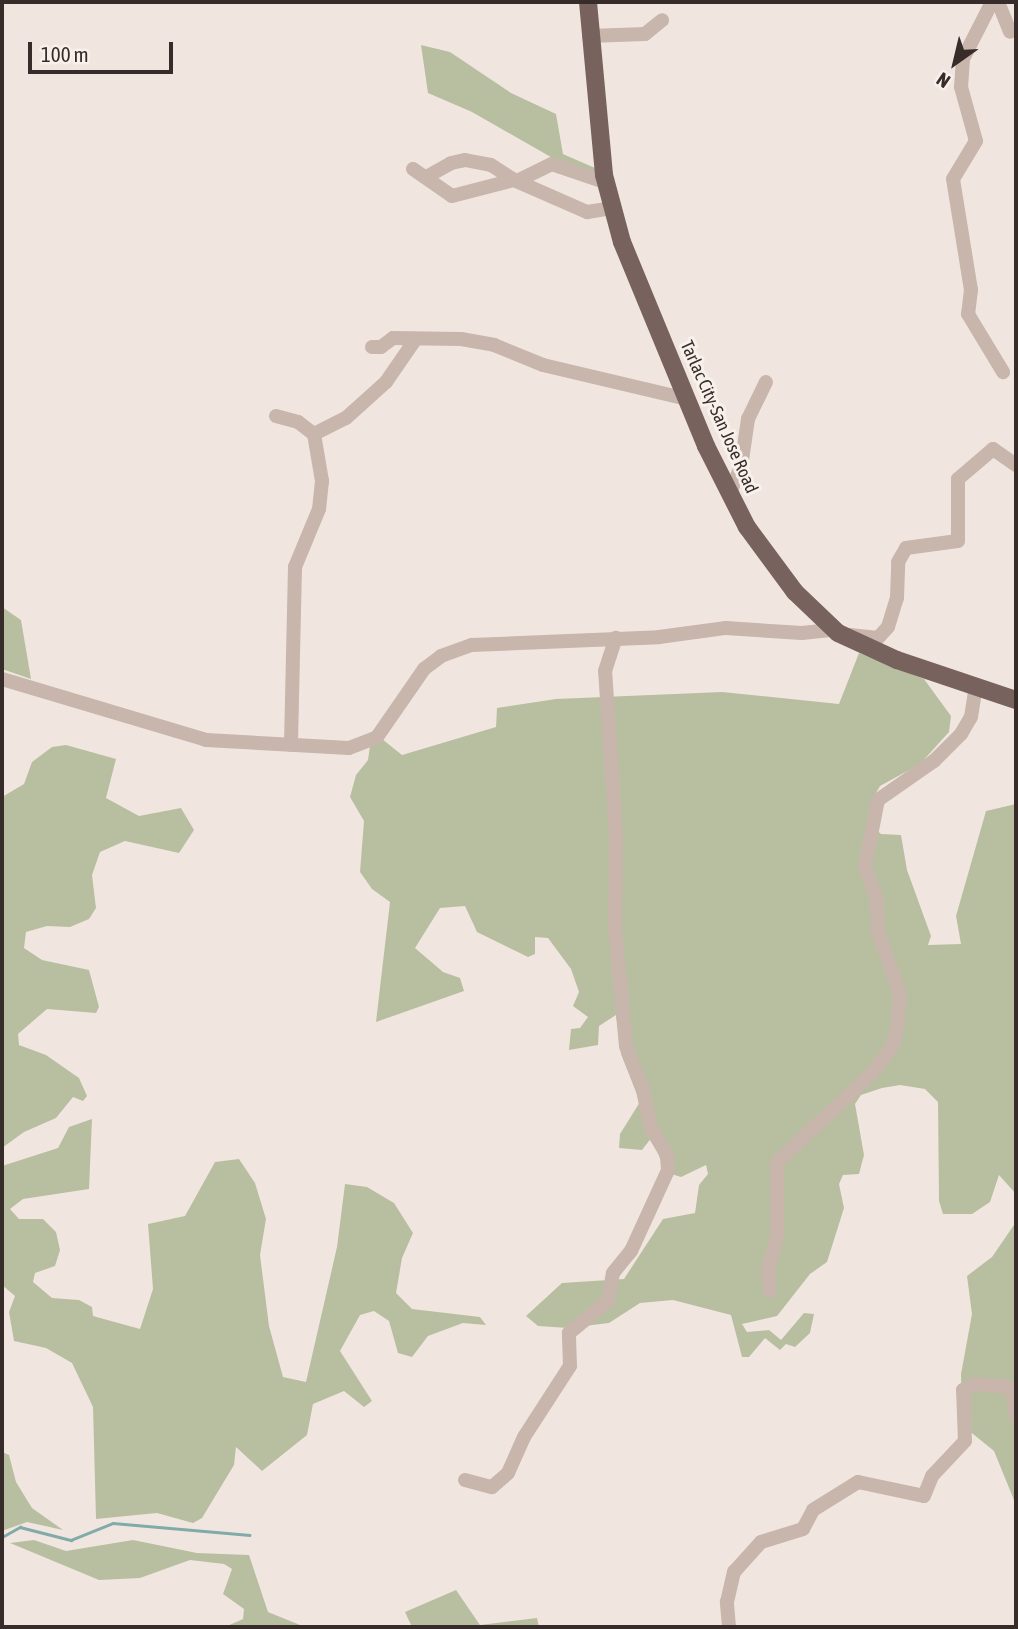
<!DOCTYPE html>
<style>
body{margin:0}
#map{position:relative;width:1018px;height:1629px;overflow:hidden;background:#f1e6df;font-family:"Asap Condensed",sans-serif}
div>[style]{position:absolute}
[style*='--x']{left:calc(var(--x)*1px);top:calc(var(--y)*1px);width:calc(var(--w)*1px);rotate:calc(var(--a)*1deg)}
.green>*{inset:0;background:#b8bfa0}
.stream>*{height:2.5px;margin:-1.25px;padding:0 1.25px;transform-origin:1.25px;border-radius:1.25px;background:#81aba8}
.minor>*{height:14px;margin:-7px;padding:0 7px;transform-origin:7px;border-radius:7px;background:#c8b5ac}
.major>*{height:18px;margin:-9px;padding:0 9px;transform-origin:9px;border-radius:9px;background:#77625d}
span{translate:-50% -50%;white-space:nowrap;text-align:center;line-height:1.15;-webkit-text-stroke:6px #f8f1eb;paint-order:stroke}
.street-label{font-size:18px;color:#372c2a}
.frame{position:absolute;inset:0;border:4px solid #372c2a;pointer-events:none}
.north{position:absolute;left:920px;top:28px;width:70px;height:70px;-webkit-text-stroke:5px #f8f1eb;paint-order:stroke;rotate:214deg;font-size:19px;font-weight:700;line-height:28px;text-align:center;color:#372c2a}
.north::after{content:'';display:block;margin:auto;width:24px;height:32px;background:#372c2a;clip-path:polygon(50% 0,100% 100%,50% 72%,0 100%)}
.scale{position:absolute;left:28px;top:42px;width:145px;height:32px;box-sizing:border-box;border:4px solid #372c2a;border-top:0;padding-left:9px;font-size:21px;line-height:24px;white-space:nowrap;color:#372c2a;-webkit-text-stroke:5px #f8f1eb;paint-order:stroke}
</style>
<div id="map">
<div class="green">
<div style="clip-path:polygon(421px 45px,450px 52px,511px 93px,556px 114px,563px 154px,595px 168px,598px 184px,472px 112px,428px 93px)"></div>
<div style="clip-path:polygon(2px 607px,21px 620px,31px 679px,2px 669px)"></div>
<div style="clip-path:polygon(859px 653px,924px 679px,951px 716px,949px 732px,920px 764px,880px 786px,872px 800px,869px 823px,881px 834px,901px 835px,907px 870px,931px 936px,928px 945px,961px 944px,956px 916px,986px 811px,1016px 804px,1016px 1194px,999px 1175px,990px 1202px,972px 1214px,943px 1214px,939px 1201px,938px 1102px,925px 1089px,900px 1085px,882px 1088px,861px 1095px,855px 1104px,864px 1155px,859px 1174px,843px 1175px,839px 1184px,844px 1208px,827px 1262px,810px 1274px,777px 1316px,742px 1324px,747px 1332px,769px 1330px,781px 1340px,804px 1313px,814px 1314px,810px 1333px,795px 1347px,786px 1344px,780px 1350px,765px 1338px,749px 1357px,742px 1357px,731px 1315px,673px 1300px,640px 1303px,609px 1323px,568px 1328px,538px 1326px,526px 1316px,562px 1283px,624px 1279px,663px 1219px,695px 1213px,699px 1185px,708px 1174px,706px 1165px,681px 1177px,665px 1172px,652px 1137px,642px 1150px,619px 1148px,620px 1134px,640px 1102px,621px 1054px,616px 1015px,599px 1026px,598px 1045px,569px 1050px,571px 1029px,580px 1028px,588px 1017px,573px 1006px,579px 992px,571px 969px,548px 938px,535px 937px,535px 954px,528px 957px,477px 932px,465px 906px,440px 908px,415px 948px,443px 972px,460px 978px,464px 991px,376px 1022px,390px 902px,372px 889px,360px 872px,364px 821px,350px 797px,356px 775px,368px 760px,370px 746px,382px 739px,402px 755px,496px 727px,497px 708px,556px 699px,722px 692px,839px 704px)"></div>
<div style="clip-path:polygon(66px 745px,116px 759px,106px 798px,139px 816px,181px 808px,194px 830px,179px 853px,125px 841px,100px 852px,92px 875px,96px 908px,89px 919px,70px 927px,47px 926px,26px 932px,24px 948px,42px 960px,89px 970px,99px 1007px,96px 1013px,47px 1009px,18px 1034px,19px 1045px,46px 1055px,79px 1078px,87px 1096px,83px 1101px,73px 1097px,56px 1118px,24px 1132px,2px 1148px,2px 797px,24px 784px,32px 762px,52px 747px)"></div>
<div style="clip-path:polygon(92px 1119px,89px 1189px,23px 1199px,10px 1209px,19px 1219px,43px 1219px,56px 1232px,60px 1250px,55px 1266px,35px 1273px,33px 1282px,52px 1298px,79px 1300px,92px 1307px,93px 1316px,140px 1329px,153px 1289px,148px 1224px,185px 1216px,215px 1162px,239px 1159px,255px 1183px,266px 1219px,260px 1255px,269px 1326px,283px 1377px,306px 1382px,337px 1247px,345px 1184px,367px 1187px,394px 1203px,413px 1233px,402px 1258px,396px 1293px,412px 1309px,480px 1317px,486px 1325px,463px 1323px,428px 1336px,412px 1357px,398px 1353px,389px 1321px,374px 1311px,360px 1315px,340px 1351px,372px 1401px,364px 1407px,344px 1391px,313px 1404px,307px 1435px,262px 1471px,236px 1447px,234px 1465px,202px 1518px,193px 1523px,157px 1513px,96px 1519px,93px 1407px,72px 1363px,46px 1348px,14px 1341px,9px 1312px,15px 1296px,2px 1285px,2px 1166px,58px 1148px,69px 1127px)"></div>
<div style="clip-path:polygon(1016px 1222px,1016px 1505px,994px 1451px,962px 1425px,961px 1374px,972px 1314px,967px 1276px,992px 1257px)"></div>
<div style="clip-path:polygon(2px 1452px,9px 1455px,16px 1482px,32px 1508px,63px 1530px,27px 1522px,2px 1531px)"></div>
<div style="clip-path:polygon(34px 1540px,66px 1551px,133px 1540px,197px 1553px,249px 1555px,268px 1612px,305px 1627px,225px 1627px,243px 1619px,244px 1609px,223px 1594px,232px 1569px,224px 1564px,190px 1560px,140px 1578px,99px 1580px,10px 1543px)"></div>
<div style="clip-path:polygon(456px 1590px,480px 1625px,537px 1618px,539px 1627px,412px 1627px,405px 1612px)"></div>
</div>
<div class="stream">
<div style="--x:2;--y:1537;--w:21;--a:-29"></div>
<div style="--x:20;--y:1527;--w:53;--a:14.3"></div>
<div style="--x:71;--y:1540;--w:45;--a:-22"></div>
<div style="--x:113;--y:1523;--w:137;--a:5"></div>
</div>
<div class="minor">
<div style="--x:992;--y:2;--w:64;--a:117"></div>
<div style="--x:963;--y:59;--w:28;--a:94"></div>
<div style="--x:961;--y:87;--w:56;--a:74.5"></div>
<div style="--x:976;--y:141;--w:44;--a:121.2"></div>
<div style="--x:953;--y:179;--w:112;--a:80.8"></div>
<div style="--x:971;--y:290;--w:24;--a:97"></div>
<div style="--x:968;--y:314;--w:68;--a:58.9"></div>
<div style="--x:998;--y:2;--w:32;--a:68"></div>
<div style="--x:589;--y:36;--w:56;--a:-2"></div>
<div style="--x:645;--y:34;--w:22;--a:-39"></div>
<div style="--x:413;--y:169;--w:47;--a:34.7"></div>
<div style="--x:452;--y:196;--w:64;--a:-14.5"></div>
<div style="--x:514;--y:180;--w:80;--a:23.7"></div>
<div style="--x:587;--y:212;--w:25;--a:-9"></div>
<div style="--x:428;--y:176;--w:26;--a:-29"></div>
<div style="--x:451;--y:163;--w:14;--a:-12"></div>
<div style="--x:465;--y:160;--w:26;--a:11"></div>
<div style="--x:491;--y:165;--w:27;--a:33"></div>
<div style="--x:517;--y:181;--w:39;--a:-26"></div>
<div style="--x:552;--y:164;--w:56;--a:18.8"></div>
<div style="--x:372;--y:347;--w:9;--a:0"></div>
<div style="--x:381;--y:347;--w:15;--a:-37"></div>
<div style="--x:393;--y:338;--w:68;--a:0.8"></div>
<div style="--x:461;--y:339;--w:34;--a:10"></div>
<div style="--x:494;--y:345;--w:53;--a:22.2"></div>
<div style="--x:543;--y:365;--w:148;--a:13.3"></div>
<div style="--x:276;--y:416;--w:23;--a:15"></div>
<div style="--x:298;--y:422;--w:20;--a:37"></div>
<div style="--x:314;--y:434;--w:48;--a:80.3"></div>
<div style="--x:322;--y:481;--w:28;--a:96"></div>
<div style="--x:319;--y:509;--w:63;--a:112.5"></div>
<div style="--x:295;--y:567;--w:178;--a:91.3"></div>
<div style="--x:314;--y:434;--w:36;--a:-27"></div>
<div style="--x:346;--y:418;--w:54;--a:-42"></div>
<div style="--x:386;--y:382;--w:51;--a:-55.4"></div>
<div style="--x:729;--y:495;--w:30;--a:-67"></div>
<div style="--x:741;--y:467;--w:49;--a:-81.7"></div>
<div style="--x:748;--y:419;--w:41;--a:-64.1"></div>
<div style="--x:850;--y:635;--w:28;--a:6"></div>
<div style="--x:878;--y:638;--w:15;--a:-48"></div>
<div style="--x:888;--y:627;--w:30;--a:-73"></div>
<div style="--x:897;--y:598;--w:36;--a:-88"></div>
<div style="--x:898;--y:562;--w:16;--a:-60"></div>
<div style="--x:906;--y:548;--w:52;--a:-7.7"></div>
<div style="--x:958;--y:541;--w:62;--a:-90"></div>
<div style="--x:958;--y:479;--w:46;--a:-40.6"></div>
<div style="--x:993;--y:449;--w:28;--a:35"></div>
<div style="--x:2;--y:679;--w:213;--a:16.6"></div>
<div style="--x:206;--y:740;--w:143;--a:3.2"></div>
<div style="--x:349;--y:748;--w:30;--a:-21"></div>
<div style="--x:377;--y:737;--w:83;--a:-55.3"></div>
<div style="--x:424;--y:669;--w:21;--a:-37"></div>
<div style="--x:441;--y:656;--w:33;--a:-20"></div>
<div style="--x:472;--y:645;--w:187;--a:-2.4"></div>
<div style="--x:659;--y:637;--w:68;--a:-7.7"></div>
<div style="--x:726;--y:628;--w:76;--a:3.8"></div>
<div style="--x:802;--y:633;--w:31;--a:-6"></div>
<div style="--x:770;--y:1291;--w:21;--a:-95"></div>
<div style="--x:768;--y:1270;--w:34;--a:-75"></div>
<div style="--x:777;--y:1237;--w:75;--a:-90"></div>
<div style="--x:777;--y:1162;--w:129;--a:-43.1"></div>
<div style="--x:871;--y:1074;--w:34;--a:-52"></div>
<div style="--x:892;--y:1047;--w:19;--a:-74"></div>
<div style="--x:897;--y:1029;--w:34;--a:-85"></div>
<div style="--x:900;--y:995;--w:68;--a:-109"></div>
<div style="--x:878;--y:931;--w:33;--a:-93"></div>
<div style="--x:876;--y:898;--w:34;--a:-109"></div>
<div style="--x:865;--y:866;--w:67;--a:-78.9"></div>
<div style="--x:878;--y:800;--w:68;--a:-34.9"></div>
<div style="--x:934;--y:761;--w:38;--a:-45"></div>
<div style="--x:961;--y:734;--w:20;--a:-60"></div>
<div style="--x:971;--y:717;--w:30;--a:-81"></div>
<div style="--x:465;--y:1480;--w:28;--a:15"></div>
<div style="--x:492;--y:1487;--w:21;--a:-41"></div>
<div style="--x:508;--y:1473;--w:39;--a:-66"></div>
<div style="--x:524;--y:1437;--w:85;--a:-57.1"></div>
<div style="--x:570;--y:1366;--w:33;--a:-92"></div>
<div style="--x:569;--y:1333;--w:50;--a:-39.4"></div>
<div style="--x:608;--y:1301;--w:28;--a:-80"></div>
<div style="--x:613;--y:1273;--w:28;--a:-51"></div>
<div style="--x:631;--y:1251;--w:89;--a:-65.4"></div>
<div style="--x:668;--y:1170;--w:15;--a:-94"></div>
<div style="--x:667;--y:1155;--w:31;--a:-121"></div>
<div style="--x:651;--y:1128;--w:39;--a:-102"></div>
<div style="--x:643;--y:1090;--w:47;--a:-111.1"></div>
<div style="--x:626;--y:1046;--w:120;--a:-95.3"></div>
<div style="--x:615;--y:927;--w:92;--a:-89.4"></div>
<div style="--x:616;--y:835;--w:164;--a:-93.8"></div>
<div style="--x:605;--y:671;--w:35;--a:-72"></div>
<div style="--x:729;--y:1627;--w:25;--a:-95"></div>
<div style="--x:727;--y:1602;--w:31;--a:-77"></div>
<div style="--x:734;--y:1572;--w:40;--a:-48"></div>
<div style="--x:761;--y:1542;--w:44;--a:-17.2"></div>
<div style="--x:803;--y:1529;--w:21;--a:-62"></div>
<div style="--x:813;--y:1510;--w:53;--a:-31.9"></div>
<div style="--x:858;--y:1482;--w:67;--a:12"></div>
<div style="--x:924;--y:1496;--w:22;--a:-68"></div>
<div style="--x:932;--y:1476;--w:48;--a:-46.7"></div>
<div style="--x:965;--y:1441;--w:51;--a:-92.2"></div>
<div style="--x:963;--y:1390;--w:14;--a:-25"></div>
<div style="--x:976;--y:1384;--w:32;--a:5"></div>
<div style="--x:1008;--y:1387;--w:7;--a:45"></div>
<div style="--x:1013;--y:1392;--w:25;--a:83"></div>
</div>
<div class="major">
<div style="--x:588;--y:2;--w:174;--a:84.7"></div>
<div style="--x:604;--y:175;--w:69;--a:75"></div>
<div style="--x:622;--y:242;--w:221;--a:67.6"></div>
<div style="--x:706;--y:446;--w:91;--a:63.2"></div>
<div style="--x:747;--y:527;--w:81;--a:53.6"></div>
<div style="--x:795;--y:592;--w:59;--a:43.6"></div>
<div style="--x:838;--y:633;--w:65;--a:24.6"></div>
<div style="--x:897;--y:660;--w:126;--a:18.6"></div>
</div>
<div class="street-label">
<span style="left:719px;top:417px;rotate:66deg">Tarlac City-San Jose Road</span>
</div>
<div class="frame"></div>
<div class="north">N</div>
<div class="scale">100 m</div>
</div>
